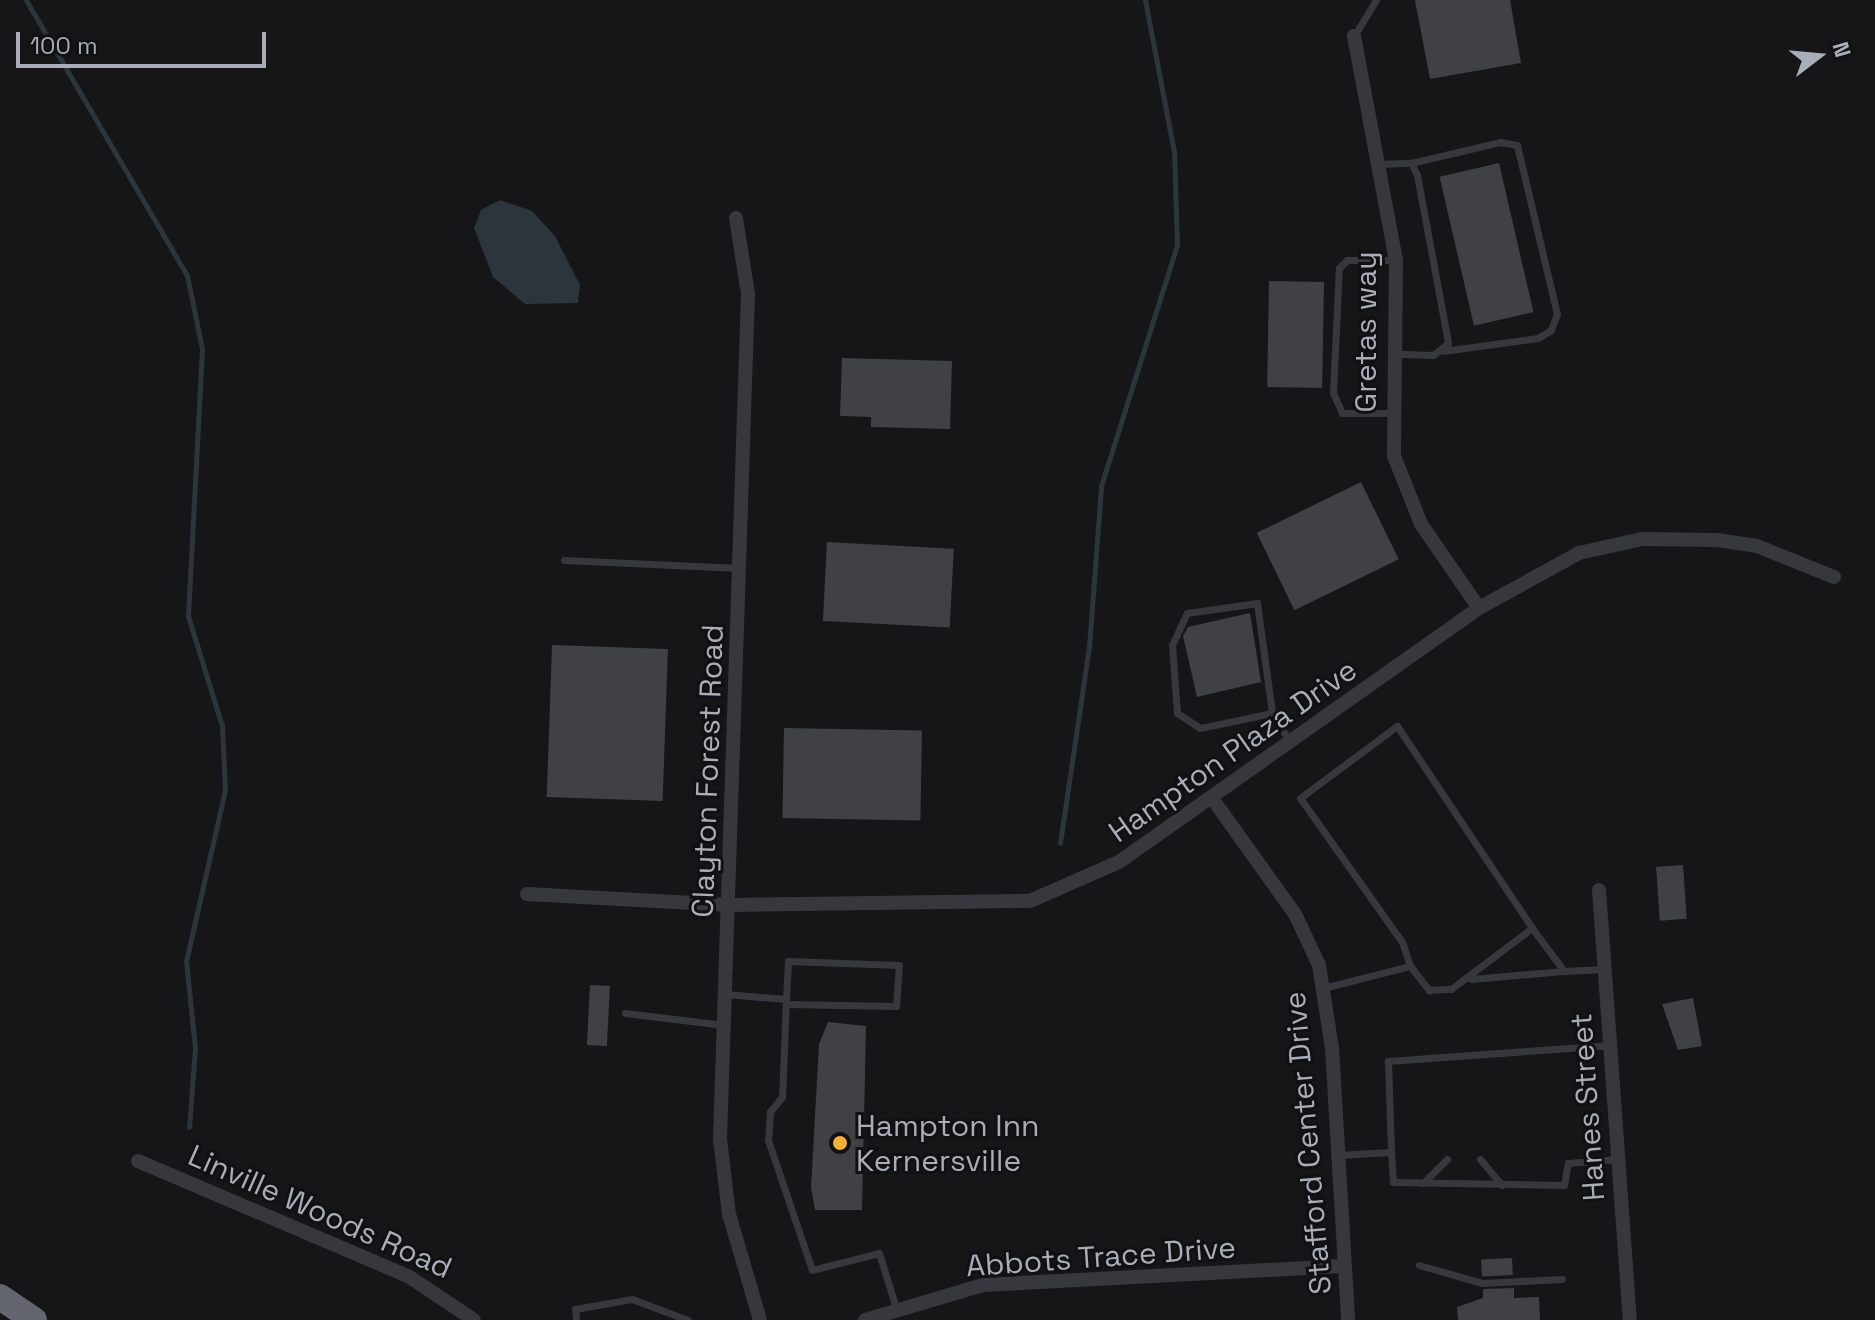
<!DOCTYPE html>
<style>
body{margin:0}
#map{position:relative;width:1875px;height:1320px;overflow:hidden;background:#161618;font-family:"Space Grotesk",sans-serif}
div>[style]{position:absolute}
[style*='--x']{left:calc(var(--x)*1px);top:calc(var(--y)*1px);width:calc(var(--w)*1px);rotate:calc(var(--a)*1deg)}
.water>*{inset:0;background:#2c353c}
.stream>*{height:5px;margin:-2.5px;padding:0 2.5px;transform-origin:2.5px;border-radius:2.5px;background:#2c353c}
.building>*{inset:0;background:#404145;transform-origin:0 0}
.service>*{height:7px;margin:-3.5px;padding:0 3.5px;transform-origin:3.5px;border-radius:3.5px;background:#37383d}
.minor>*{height:14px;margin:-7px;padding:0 7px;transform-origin:7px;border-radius:7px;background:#37383d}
.motorway>*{height:26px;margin:-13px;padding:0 13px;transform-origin:13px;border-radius:13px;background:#63666e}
.dots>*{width:22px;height:22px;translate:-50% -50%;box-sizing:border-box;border:4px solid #111113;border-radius:50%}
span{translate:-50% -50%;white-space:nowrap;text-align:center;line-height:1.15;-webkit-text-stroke:6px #111113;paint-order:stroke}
.street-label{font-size:30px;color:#a8adb8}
.poi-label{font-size:30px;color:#a8adb8}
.left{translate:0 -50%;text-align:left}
.north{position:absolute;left:1779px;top:16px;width:80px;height:80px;-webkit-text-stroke:6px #111113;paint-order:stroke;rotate:74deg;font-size:22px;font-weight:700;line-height:32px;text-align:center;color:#a8adb8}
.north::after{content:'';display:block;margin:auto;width:28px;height:36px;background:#a8adb8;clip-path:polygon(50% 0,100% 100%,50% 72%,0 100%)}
.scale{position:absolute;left:16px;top:32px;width:250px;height:36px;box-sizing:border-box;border:4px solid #a8adb8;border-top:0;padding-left:10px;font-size:24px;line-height:28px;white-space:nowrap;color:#a8adb8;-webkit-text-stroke:6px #111113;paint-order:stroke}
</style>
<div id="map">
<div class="water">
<div style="clip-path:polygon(500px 200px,532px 211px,555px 236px,580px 285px,578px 303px,525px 304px,493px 277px,474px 228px,481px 210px)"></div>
</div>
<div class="stream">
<div style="--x:26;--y:0;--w:319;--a:59.7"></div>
<div style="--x:187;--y:275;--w:76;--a:78.5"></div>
<div style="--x:202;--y:349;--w:267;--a:93"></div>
<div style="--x:188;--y:616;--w:115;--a:72.8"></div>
<div style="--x:222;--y:726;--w:64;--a:87.3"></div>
<div style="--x:225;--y:790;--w:175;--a:102.8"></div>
<div style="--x:186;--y:961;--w:87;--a:84.1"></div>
<div style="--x:195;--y:1048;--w:79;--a:94.3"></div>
<div style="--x:1060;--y:843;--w:198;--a:-81.6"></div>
<div style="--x:1089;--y:647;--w:161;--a:-85.7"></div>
<div style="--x:1101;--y:486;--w:253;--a:-72.5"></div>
<div style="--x:1177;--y:245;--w:93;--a:-91.8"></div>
<div style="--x:1174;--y:152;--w:155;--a:-100.8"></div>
</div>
<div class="building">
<div style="clip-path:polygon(1415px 0,1510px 0,1521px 63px,1430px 79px)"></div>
<div style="left:1499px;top:163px;width:153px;height:61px;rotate:77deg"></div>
<div style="left:1269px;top:281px;width:55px;height:106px;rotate:1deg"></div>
<div style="clip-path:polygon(842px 358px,952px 361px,950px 429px,871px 427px,871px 417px,840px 416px)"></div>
<div style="left:1361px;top:482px;width:86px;height:116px;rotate:64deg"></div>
<div style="left:827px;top:542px;width:127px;height:79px;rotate:3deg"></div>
<div style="clip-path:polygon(1250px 613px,1261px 682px,1197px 697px,1183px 636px,1188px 627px)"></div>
<div style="left:552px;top:645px;width:116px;height:152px;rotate:2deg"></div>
<div style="left:784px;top:728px;width:138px;height:90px;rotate:1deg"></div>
<div style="left:1683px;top:865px;width:54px;height:27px;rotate:86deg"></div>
<div style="left:590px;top:985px;width:20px;height:60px;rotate:3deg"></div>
<div style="clip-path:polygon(1693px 998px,1702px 1046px,1678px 1050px,1662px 1004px)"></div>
<div style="clip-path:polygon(828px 1022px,866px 1026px,862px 1210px,815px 1210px,811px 1188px,819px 1044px)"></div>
<div style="left:1512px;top:1258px;width:17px;height:31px;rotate:87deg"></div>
<div style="clip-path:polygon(1514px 1288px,1514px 1298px,1539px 1297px,1540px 1320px,1458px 1320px,1457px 1307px,1483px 1298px,1483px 1289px)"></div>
</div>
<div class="service">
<div style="--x:1354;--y:36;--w:42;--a:-58.6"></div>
<div style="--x:1411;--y:163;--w:91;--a:-13.3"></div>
<div style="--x:1500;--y:142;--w:17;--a:10"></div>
<div style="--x:1517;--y:145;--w:174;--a:76.7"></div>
<div style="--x:1557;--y:314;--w:17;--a:111"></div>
<div style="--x:1551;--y:330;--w:15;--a:148"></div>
<div style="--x:1538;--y:338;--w:96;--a:172.2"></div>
<div style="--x:1378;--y:164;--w:33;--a:-2"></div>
<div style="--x:1411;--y:163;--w:13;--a:63"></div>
<div style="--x:1417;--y:175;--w:171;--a:79.5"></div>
<div style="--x:1448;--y:343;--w:19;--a:141"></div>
<div style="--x:1433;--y:355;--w:37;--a:-178"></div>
<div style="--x:1391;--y:413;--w:49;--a:180"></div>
<div style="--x:1342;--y:413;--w:22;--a:-114"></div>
<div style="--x:1333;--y:393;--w:125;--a:-87.3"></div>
<div style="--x:1339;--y:268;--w:11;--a:-45"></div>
<div style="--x:1347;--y:260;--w:49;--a:0"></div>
<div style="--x:564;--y:560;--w:176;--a:2.6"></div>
<div style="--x:1272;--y:713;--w:74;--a:168.2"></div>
<div style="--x:1200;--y:728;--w:27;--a:-147"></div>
<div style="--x:1177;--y:713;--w:68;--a:-94.2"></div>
<div style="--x:1172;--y:645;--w:35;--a:-65"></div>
<div style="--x:1187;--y:613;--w:71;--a:-8.1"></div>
<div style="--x:1257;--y:603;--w:111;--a:82.2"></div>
<div style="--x:1272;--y:713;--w:36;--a:58"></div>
<div style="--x:1410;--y:966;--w:25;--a:-108"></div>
<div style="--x:1402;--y:942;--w:176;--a:-125.3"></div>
<div style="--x:1300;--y:798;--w:121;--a:-36.6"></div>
<div style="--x:1397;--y:726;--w:243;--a:56.2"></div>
<div style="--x:1471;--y:979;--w:93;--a:-4.9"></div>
<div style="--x:1323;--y:988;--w:90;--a:-14.2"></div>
<div style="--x:1410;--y:966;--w:31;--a:52"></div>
<div style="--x:1429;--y:990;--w:22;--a:-3"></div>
<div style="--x:1451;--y:989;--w:101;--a:-37"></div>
<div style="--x:1532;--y:928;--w:54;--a:53.3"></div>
<div style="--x:1564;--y:971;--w:41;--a:-2.8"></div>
<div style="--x:726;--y:994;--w:60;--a:4.8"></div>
<div style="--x:786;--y:1004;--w:110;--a:1"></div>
<div style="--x:896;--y:1006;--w:41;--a:-85.8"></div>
<div style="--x:899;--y:965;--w:111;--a:-177.9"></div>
<div style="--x:788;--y:961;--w:38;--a:93"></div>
<div style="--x:786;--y:999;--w:98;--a:92.3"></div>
<div style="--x:782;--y:1097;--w:19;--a:129"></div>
<div style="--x:770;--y:1112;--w:28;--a:94"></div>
<div style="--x:768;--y:1140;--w:137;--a:71.3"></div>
<div style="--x:812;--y:1270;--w:69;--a:-14.2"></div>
<div style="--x:879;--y:1253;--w:61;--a:72.8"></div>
<div style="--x:625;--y:1013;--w:100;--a:6.9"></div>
<div style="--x:1611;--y:1045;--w:224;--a:175.9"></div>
<div style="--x:1388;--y:1061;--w:91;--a:88.1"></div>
<div style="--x:1391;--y:1152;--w:30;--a:86"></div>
<div style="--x:1393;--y:1182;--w:171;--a:1"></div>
<div style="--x:1564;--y:1185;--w:22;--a:-80"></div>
<div style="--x:1568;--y:1163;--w:49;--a:-4.7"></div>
<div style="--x:1338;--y:1155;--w:53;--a:-3.2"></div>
<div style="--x:1480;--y:1159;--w:34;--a:50"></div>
<div style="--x:1423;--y:1183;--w:34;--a:-45"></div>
<div style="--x:1419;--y:1265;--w:66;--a:15.9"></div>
<div style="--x:1482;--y:1283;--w:80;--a:-2.9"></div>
<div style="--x:576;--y:1320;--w:11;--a:-95"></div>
<div style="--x:575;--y:1309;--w:58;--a:-10"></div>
<div style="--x:632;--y:1299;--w:60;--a:20.6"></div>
</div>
<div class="minor">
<div style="--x:1354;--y:36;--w:228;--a:79.4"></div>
<div style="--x:1396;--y:260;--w:196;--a:90.6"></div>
<div style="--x:1394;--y:456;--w:73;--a:68.3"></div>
<div style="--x:1421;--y:524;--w:102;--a:55.4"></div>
<div style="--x:736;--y:218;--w:77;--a:81"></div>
<div style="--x:748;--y:294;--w:845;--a:91.9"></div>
<div style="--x:720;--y:1139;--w:76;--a:83.2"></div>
<div style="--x:729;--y:1214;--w:110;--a:73.7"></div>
<div style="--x:1214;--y:801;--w:139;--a:54.4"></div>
<div style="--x:1295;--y:914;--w:56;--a:64.8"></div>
<div style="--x:1319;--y:965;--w:84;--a:81.1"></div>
<div style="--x:1332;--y:1048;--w:272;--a:86.6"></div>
<div style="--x:1599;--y:890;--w:431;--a:85.9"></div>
<div style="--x:527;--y:894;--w:203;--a:3.1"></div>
<div style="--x:730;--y:905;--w:300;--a:-0.8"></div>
<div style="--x:1030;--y:901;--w:97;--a:-23.7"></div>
<div style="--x:1119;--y:862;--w:441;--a:-35.2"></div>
<div style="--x:1479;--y:608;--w:114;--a:-28.8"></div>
<div style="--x:1579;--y:553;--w:65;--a:-12.5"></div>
<div style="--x:1642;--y:539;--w:75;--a:0.8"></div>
<div style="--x:1717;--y:540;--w:40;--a:8.5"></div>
<div style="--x:1757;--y:546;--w:83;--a:21.9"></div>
<div style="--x:138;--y:1161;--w:293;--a:23.1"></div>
<div style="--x:408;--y:1276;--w:79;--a:33.7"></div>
<div style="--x:865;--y:1320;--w:123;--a:-16.5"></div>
<div style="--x:983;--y:1285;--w:361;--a:-3"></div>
</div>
<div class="motorway">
<div style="--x:0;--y:1297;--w:41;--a:34.1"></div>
</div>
<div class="dots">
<div style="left:840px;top:1143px;background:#f2b134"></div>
</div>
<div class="street-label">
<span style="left:1366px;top:332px;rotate:-90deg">Gretas way</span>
<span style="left:1233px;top:751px;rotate:-35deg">Hampton Plaza Drive</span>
<span style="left:708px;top:771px;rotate:-88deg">Clayton Forest Road</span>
<span style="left:1588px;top:1107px;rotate:-94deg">Hanes Street</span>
<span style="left:1308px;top:1143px;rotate:-95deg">Stafford Center Drive</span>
<span style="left:320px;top:1212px;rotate:24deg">Linville Woods Road</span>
<span style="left:1101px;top:1257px;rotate:-4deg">Abbots Trace Drive</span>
</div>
<div class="poi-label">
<span class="left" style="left:856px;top:1143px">Hampton Inn<br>Kernersville</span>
</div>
<div class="north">N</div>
<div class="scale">100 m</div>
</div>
